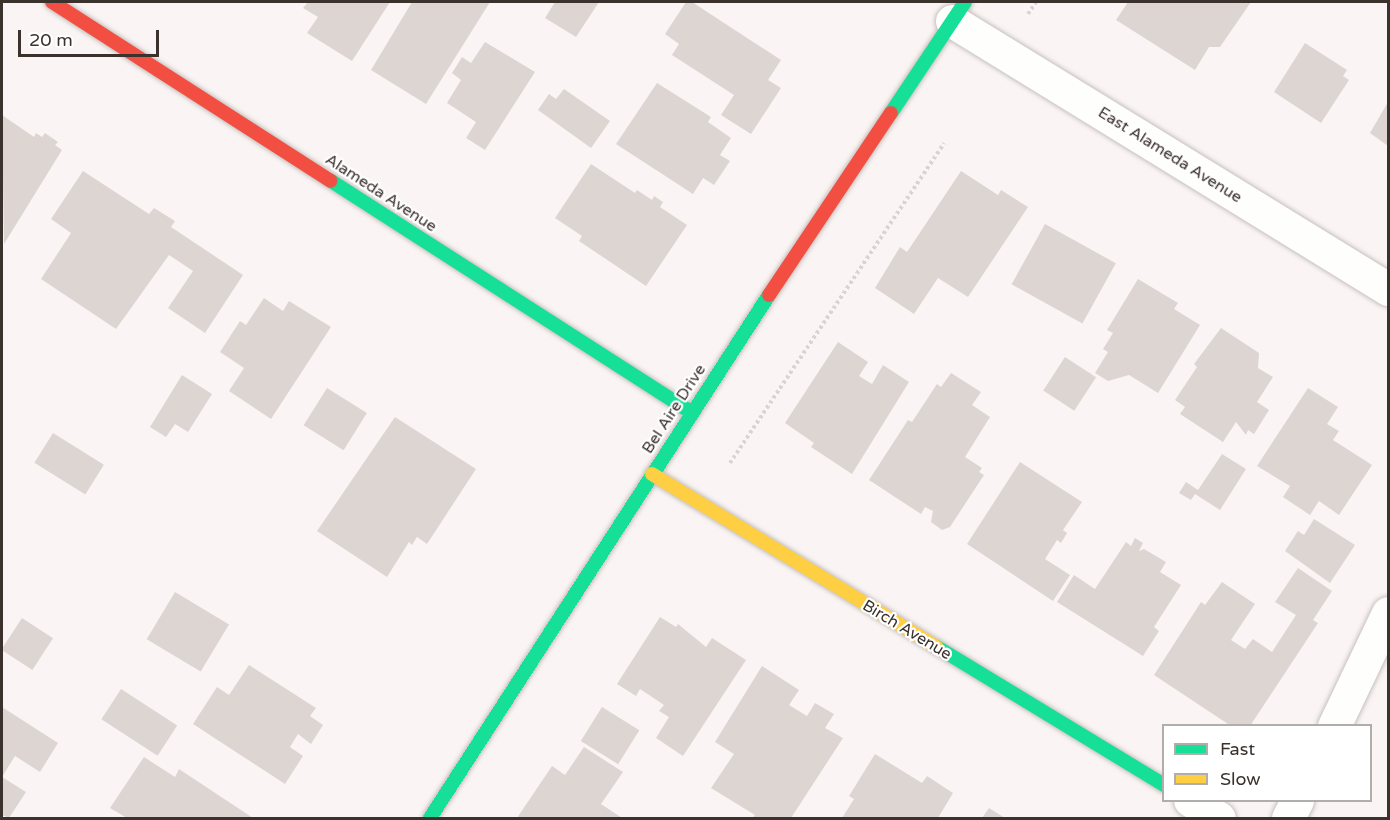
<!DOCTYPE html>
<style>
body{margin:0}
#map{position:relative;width:1390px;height:820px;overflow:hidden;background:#faf5f4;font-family:"Varela Round",sans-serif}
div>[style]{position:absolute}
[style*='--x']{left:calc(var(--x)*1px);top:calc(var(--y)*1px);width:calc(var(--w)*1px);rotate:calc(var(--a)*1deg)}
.building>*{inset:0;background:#dcd5d2;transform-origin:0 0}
.path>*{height:4px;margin-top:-2px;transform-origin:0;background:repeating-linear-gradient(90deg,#d7d4d3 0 3px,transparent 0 6px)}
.roads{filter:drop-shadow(0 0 2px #c7c0be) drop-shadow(0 0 2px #c7c0be)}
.street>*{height:33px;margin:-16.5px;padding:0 16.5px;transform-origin:16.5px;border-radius:16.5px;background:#fefefd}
.fast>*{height:14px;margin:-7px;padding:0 7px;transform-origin:7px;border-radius:7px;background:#16e098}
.slow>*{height:14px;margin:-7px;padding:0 7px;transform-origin:7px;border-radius:7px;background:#ffcf43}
.jam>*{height:14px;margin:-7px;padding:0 7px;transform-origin:7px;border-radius:7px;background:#f24e42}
span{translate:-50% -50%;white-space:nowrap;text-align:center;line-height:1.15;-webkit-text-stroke:4.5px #fff;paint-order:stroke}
.street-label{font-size:16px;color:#3b312d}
.frame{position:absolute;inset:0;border:3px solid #3b312d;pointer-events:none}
.legend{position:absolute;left:1162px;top:724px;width:210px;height:78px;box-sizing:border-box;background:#fff;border:2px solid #b1adab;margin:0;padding:8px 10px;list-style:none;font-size:18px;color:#3b312d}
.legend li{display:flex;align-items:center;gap:12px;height:30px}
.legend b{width:30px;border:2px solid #b1adab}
.scale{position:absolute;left:18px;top:30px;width:141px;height:27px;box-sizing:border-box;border:3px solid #3b312d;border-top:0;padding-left:8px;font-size:18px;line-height:21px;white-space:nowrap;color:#3b312d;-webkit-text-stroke:4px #fff;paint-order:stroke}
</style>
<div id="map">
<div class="building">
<div style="clip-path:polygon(308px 2px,390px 2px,352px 61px,307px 33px,318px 17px,303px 8px)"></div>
<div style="clip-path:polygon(412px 2px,490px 2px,426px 104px,371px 70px)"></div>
<div style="clip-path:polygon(555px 2px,599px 2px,576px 37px,545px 18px)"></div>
<div style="clip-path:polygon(686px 2px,692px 2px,781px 60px,768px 80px,781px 88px,751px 134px,721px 115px,734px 95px,672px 55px,679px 44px,665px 34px)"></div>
<div style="clip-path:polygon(1128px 2px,1251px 2px,1220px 47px,1209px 47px,1195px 70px,1116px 20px)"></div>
<div style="clip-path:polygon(485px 42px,535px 72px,485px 150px,466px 138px,476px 122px,447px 103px,461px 80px,452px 73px,462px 57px,471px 63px)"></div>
<div style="clip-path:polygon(1305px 43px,1347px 70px,1343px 76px,1349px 80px,1321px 123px,1274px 92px)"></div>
<div style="clip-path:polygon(657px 83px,711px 117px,708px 122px,731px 138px,720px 155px,730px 161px,714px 185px,703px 178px,693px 194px,616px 144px)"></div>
<div style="clip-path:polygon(564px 89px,610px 121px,591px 148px,538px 110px,549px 94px,556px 99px)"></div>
<div style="clip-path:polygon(1388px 102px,1388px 146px,1370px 133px)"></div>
<div style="clip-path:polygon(2px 115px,34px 137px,36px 133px,42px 137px,45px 133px,58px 142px,55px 145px,62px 150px,4px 244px)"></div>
<div style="clip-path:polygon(591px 164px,635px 193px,637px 190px,652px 200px,654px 196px,663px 202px,660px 207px,687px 225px,646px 286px,579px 241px,582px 236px,555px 218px)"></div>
<div style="clip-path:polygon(83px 171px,149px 214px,154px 208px,175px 221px,171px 227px,243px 275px,205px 333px,168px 308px,193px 271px,169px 255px,116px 329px,41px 279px,71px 233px,51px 219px)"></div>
<div style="clip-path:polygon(961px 171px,998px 195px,1001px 190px,1028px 207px,968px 297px,938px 278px,914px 314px,875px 288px,900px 247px,907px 252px)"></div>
<div style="left:1045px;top:224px;width:81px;height:69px;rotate:29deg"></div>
<div style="clip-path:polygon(1138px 279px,1178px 303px,1174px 309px,1200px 325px,1158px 393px,1129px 375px,1108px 381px,1095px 373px,1108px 352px,1103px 349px,1113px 333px,1107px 330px)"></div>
<div style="clip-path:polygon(264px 298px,283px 311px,289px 301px,331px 327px,271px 419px,229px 391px,244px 368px,220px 352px,240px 321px,246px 325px)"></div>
<div style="clip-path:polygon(1221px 328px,1259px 353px,1258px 368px,1273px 377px,1257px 402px,1269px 410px,1254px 434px,1248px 430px,1246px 435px,1236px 422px,1223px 442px,1180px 414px,1185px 407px,1175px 400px,1197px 367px,1194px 364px)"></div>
<div style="clip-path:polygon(838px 342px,868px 362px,859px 376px,872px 384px,883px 365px,909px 382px,852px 474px,811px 447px,814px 443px,785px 423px)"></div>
<div style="left:1065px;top:357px;width:37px;height:40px;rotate:33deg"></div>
<div style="clip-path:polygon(951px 373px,981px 392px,972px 405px,990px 417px,965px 457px,982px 468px,979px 472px,984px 475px,950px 527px,942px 530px,931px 522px,933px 511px,925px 507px,921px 514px,869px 480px,908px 420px,912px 422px,937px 384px,941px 387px)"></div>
<div style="clip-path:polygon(182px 375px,212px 394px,188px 432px,175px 424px,166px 437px,150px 427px)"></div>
<div style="left:327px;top:388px;width:47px;height:44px;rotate:32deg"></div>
<div style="clip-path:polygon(1308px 388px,1338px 407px,1327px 424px,1339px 431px,1333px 440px,1372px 465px,1339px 515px,1319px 501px,1310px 515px,1283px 497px,1290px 486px,1257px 466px)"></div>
<div style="clip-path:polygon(395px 417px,476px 469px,427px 544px,417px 537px,412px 545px,409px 542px,387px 577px,317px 531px)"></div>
<div style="left:53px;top:433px;width:60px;height:35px;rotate:32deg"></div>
<div style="clip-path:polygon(1222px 454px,1246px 469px,1220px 510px,1195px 494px,1191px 500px,1179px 493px,1186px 482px,1198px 490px)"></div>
<div style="clip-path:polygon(1020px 462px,1082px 502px,1063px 530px,1067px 533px,1061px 543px,1057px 540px,1045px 559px,1070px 575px,1053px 601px,967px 544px)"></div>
<div style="clip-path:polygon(1314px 519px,1355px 545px,1330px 583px,1285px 551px,1298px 531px,1304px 535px)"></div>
<div style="clip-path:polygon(1135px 538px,1143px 543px,1139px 551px,1144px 549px,1166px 562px,1160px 572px,1181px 585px,1154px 627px,1159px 631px,1143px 656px,1057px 602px,1074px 575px,1095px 589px,1126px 542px,1131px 546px)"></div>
<div style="clip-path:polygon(1298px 568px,1332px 591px,1313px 620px,1318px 623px,1250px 726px,1231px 726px,1154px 675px,1201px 602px,1205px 605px,1222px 582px,1255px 604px,1231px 640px,1245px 649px,1253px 639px,1272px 652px,1296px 615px,1275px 602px)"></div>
<div style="left:175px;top:592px;width:63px;height:55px;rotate:31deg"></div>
<div style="clip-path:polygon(660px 617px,676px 627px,678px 624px,706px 647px,712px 638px,746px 660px,683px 756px,656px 738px,669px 717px,659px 711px,664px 705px,640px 689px,636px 696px,617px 684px)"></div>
<div style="left:22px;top:618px;width:37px;height:38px;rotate:33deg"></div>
<div style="clip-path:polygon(249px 665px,316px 708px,310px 716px,323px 725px,311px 744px,298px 734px,290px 747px,303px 756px,285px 784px,193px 724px,217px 687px,229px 695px)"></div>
<div style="clip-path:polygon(762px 666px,799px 690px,789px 705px,807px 716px,815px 703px,834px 714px,825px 728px,843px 738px,791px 818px,752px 818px,755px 815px,711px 788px,734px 754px,715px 742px)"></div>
<div style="left:121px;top:689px;width:67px;height:36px;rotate:33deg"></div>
<div style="clip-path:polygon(2px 707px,58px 743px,40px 772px,15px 756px,2px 777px,26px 792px,9px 818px,2px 815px)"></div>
<div style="left:602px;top:707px;width:44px;height:40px;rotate:32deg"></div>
<div style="clip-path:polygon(584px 747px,623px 772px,601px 804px,622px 818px,517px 818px,552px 766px,565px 775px)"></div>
<div style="clip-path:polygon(875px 754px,922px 783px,927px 776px,953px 793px,938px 818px,842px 818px,854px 799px,849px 796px)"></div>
<div style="clip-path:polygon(144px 757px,175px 777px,179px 769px,253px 818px,127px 818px,110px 808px)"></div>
<div style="clip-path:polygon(989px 808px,1005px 818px,982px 818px)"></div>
</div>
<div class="path">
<div style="--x:1028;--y:14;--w:14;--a:-56"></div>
<div style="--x:730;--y:463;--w:385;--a:-56.2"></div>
</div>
<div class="roads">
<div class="street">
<div style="--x:952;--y:21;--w:512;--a:31.58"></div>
<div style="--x:1334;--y:726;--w:125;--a:-64.5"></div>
<div style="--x:1190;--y:800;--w:34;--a:32"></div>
<div style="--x:1288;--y:818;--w:20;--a:-63"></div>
</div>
<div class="fast">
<div style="--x:891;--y:113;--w:133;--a:-56.3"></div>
<div style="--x:331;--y:181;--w:428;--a:32.7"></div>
<div style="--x:937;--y:647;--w:266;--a:31.3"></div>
<div style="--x:430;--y:818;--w:623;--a:-57.05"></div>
</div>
<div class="slow">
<div style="--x:652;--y:474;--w:333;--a:31.3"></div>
</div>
<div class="jam">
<div style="--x:52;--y:2;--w:331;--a:32.7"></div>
<div style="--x:769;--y:295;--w:219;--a:-56.2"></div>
</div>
</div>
<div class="street-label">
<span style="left:1170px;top:155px;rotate:32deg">East Alameda Avenue</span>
<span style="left:381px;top:193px;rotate:33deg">Alameda Avenue</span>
<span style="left:674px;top:409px;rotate:-57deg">Bel Aire Drive</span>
<span style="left:907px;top:630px;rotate:31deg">Birch Avenue</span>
</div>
<div class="frame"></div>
<ul class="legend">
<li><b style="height:8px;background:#16e098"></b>Fast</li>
<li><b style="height:8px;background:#ffcf43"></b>Slow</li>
</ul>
<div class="scale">20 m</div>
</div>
